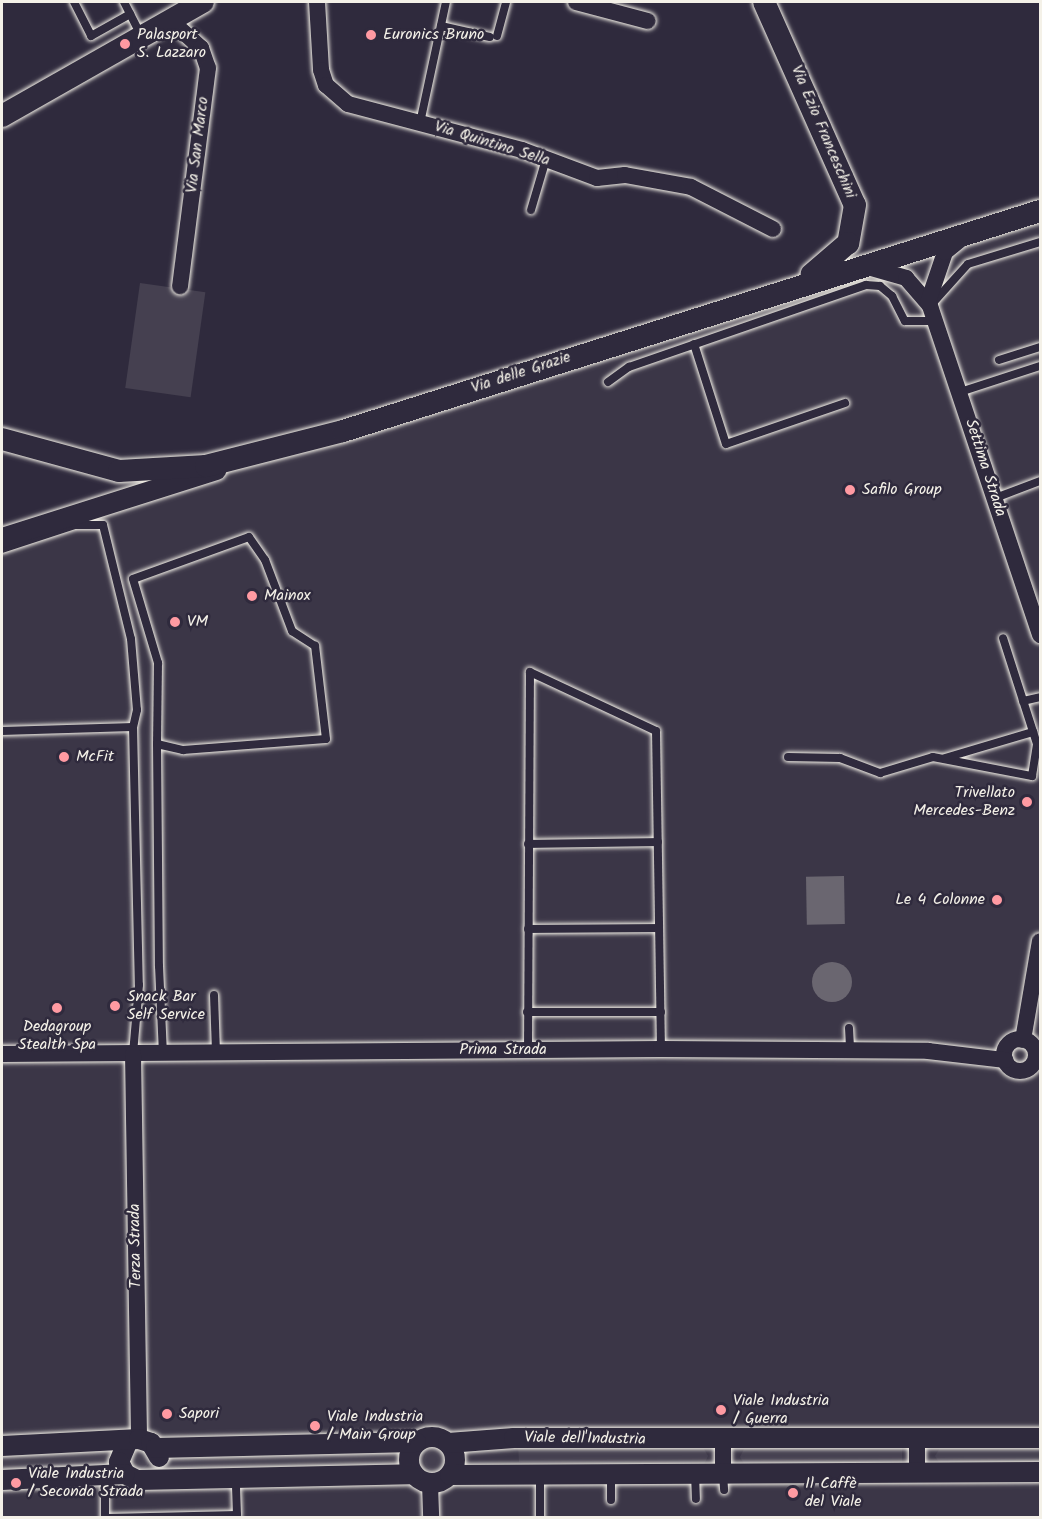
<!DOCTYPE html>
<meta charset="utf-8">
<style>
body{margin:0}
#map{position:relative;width:1042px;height:1519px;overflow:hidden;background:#2f2a3d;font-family:Kalam,sans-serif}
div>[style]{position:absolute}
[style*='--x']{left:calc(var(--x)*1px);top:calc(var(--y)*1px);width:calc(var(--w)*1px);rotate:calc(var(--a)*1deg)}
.built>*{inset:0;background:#3b3647}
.green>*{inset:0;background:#454050;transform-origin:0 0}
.round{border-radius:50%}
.water>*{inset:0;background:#6a6670;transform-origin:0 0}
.roads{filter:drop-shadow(0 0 2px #f4f1e8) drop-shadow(0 0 2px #f4f1e8)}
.service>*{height:8px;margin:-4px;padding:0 4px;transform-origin:4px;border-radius:4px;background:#2f2a3d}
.minor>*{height:16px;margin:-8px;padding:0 8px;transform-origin:8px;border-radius:8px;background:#2f2a3d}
.minor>.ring{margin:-8px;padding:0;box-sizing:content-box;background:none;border:16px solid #2f2a3d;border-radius:50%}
.tertiary>*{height:20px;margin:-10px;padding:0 10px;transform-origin:10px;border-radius:10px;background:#2f2a3d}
.tertiary>.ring{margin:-10px;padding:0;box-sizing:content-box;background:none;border:20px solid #2f2a3d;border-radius:50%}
.secondary>*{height:22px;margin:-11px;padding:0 11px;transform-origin:11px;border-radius:11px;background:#2f2a3d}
.dots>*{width:16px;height:16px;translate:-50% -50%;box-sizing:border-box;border:3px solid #2f2a3d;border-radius:50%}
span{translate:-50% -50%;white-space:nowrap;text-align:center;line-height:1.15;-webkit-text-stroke:5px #2f2a3d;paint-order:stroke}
.poi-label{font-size:16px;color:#f4f1e8}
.left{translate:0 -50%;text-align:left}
.right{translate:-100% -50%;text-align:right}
.street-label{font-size:16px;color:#f4f1e8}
.frame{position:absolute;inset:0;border:3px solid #f4f1e8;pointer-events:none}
</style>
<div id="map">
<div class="built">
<div style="clip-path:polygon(1040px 220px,1040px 1517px,2px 1517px,2px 539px)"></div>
</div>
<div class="green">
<div style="left:140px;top:283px;width:66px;height:106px;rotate:8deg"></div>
<div style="clip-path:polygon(518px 1445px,704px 1449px,708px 1456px,704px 1465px,519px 1462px)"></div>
<div style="clip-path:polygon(1040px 1446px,1040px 1462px,940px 1464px,935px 1456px,940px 1448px)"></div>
<div style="clip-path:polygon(902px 1447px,902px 1463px,745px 1465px,740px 1457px,744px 1449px)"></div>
<div style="left:109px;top:1448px;width:18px;height:107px;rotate:87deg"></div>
<div class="round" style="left:424px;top:1450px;width:20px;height:20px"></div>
<div class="round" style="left:129px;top:1450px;width:20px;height:20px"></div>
<div style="clip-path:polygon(403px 1450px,400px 1464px,377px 1468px,165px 1470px,167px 1456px)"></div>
</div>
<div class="water">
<div style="left:844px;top:876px;width:48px;height:38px;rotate:89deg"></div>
<div class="round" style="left:812px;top:962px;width:40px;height:40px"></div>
</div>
<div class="roads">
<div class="service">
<div style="--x:74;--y:2;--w:38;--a:63"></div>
<div style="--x:91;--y:36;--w:45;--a:-29.4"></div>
<div style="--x:124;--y:2;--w:38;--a:63"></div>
<div style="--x:441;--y:26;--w:50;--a:12.7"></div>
<div style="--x:497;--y:36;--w:35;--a:-75"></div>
<div style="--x:420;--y:123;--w:124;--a:-77.9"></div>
<div style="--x:531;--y:210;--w:53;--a:-73.6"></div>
<div style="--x:931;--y:305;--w:55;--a:-47.9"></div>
<div style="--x:968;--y:264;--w:75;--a:-17"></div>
<div style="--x:694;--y:344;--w:105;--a:72.3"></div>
<div style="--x:726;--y:444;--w:126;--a:-19"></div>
<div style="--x:999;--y:360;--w:43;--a:-17.6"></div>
<div style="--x:608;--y:382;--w:26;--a:-36"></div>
<div style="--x:629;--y:367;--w:251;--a:-19.1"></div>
<div style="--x:866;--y:285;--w:14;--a:4"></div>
<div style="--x:880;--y:286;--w:16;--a:40"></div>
<div style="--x:892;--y:296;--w:28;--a:63"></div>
<div style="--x:905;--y:321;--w:30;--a:0"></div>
<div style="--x:960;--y:392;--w:84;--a:-18"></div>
<div style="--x:995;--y:498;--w:48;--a:-20.7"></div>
<div style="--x:2;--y:549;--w:77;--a:-18.2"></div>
<div style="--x:75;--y:525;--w:28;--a:0"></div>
<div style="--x:103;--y:525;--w:117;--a:76.2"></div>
<div style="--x:131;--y:639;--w:71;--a:85.2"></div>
<div style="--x:137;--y:710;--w:17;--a:103"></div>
<div style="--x:1023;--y:701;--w:17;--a:-13"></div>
<div style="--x:2;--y:731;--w:131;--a:-1.7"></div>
<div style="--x:133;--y:727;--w:258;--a:88.7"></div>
<div style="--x:139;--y:985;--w:68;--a:95"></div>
<div style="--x:157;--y:744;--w:27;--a:13"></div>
<div style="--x:183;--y:750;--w:143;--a:-4.4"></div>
<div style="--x:326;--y:739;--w:94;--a:-96.7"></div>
<div style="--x:315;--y:646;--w:27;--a:-147"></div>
<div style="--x:292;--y:631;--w:76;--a:-110.8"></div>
<div style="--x:265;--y:560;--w:28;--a:-125"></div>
<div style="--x:249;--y:537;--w:123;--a:160.1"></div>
<div style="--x:133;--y:579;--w:88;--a:73.4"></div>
<div style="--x:158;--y:663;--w:81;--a:90.7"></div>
<div style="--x:157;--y:744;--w:222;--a:89.5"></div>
<div style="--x:159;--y:966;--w:87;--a:87.4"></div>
<div style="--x:788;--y:757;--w:52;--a:1.1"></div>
<div style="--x:840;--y:758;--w:43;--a:20.6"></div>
<div style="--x:880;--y:773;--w:55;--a:-16.8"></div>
<div style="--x:933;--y:757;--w:101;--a:10.9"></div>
<div style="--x:1032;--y:776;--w:32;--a:-81"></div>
<div style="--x:1037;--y:744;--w:111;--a:-107.8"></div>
<div style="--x:945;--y:758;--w:92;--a:-16.5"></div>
<div style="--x:528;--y:844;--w:130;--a:-0.9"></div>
<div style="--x:528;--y:929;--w:131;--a:-0.4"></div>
<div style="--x:214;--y:995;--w:58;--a:88"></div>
<div style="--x:527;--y:1012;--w:134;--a:0"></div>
<div style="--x:849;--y:1028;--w:22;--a:87"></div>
<div style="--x:528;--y:1050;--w:378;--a:-89.7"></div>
<div style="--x:530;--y:672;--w:139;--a:25.1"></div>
<div style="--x:656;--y:731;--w:318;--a:89.1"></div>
<div style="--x:695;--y:1473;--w:26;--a:88"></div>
<div style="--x:723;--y:1474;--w:16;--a:86"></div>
<div style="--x:540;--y:1475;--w:43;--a:90"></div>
<div style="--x:611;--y:1475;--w:25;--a:90"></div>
<div style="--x:105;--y:1518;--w:43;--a:-90"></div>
<div style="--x:107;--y:1518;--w:130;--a:-1.3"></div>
<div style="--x:237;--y:1515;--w:38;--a:-92"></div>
</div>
<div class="minor">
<div style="--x:317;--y:2;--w:68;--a:86.6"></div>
<div style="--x:321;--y:70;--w:16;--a:72"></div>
<div style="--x:326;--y:85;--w:29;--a:41"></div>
<div style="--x:348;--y:104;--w:180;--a:14.8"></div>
<div style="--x:522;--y:150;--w:80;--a:20.5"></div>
<div style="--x:597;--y:178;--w:28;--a:-6"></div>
<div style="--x:625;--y:175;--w:67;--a:10.3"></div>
<div style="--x:691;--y:187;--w:92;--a:27.1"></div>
<div style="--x:576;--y:2;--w:74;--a:14.8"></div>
<div style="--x:170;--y:20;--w:42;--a:42.1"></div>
<div style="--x:201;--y:48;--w:21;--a:71"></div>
<div style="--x:208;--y:68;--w:220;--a:97.3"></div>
<div style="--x:868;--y:267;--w:40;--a:16"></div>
<div style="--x:906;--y:278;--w:37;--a:49"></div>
<div style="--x:930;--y:306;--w:347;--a:71.5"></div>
<div style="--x:928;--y:302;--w:53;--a:-71.2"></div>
<div style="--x:945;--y:252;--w:21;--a:-39"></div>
<div class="ring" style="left:1004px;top:1039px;width:16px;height:16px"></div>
<div style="--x:1023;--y:1040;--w:100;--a:-80.3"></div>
<div style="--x:2;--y:1054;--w:659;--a:-0.43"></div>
<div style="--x:661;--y:1049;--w:267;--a:0.4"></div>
<div style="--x:928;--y:1051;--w:78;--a:6.7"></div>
<div style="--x:133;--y:1054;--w:385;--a:89.1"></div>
<div style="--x:723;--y:1441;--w:33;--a:90"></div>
<div style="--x:917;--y:1472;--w:33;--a:-90"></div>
<div style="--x:430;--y:1484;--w:34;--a:88"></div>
</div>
<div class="tertiary">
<div style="--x:2;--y:538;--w:225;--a:-17.6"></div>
<div class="ring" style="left:409px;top:1437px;width:26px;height:26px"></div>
<div style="--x:127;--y:1443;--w:21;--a:113"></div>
<div style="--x:119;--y:1462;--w:13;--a:63"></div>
<div style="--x:125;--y:1474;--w:13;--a:27"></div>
<div style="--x:137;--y:1480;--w:276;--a:-1.2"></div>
<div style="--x:448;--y:1443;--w:66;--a:-4.3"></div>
<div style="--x:514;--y:1438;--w:526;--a:0"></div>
<div style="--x:2;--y:1446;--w:137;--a:-2.9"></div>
<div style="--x:139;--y:1439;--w:13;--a:18"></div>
<div style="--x:151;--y:1443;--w:16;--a:60"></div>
<div style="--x:156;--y:1448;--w:260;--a:-1.3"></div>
<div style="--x:450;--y:1475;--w:590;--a:-0.29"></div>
<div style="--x:2;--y:1480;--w:123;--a:-2.8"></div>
</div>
<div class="secondary">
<div style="--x:764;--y:2;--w:222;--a:65.9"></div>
<div style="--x:855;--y:205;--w:39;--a:100"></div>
<div style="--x:848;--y:243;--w:48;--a:139.3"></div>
<div style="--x:2;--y:116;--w:231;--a:-29.6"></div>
<div style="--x:2;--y:439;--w:121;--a:15.3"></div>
<div style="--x:119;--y:471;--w:87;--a:-3.3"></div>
<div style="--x:206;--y:466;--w:141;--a:-14.3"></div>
<div style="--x:343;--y:431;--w:731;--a:-17.52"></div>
</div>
</div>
<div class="dots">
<div style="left:371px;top:35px;background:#ff9aa2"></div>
<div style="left:125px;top:44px;background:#ff9aa2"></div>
<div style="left:850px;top:490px;background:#ff9aa2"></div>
<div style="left:252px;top:596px;background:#ff9aa2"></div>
<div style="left:175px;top:622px;background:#ff9aa2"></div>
<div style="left:64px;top:757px;background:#ff9aa2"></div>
<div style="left:1027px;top:802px;background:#ff9aa2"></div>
<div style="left:997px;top:900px;background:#ff9aa2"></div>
<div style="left:115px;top:1006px;background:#ff9aa2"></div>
<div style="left:57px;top:1008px;background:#ff9aa2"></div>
<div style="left:721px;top:1410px;background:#ff9aa2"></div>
<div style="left:167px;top:1414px;background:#ff9aa2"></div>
<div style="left:315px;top:1426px;background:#ff9aa2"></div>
<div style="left:16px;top:1483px;background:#ff9aa2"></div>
<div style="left:793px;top:1493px;background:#ff9aa2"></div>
</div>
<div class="poi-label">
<span class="left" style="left:137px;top:44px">Palasport<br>S. Lazzaro</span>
<span class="left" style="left:383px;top:35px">Euronics Bruno</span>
<span class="left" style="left:862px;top:490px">Safilo Group</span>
<span class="left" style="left:264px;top:596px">Mainox</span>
<span class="left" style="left:187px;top:622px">VM</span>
<span class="left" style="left:76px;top:757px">McFit</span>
<span class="right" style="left:1015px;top:802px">Trivellato<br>Mercedes-Benz</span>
<span class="right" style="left:985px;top:900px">Le 4 Colonne</span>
<span class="left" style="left:127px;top:1006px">Snack Bar<br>Self Service</span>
<span style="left:57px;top:1036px">Dedagroup<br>Stealth Spa</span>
<span class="left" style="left:733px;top:1410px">Viale Industria<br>/ Guerra</span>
<span class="left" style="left:179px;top:1414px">Sapori</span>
<span class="left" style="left:327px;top:1426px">Viale Industria<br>/ Main Group</span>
<span class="left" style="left:28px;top:1483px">Viale Industria<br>/ Seconda Strada</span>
<span class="left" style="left:805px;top:1493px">Il Caffè<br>del Viale</span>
</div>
<div class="street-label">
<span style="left:823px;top:132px;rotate:67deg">Via Ezio Franceschini</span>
<span style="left:492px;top:144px;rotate:17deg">Via Quintino Sella</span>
<span style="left:198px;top:145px;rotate:-83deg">Via San Marco</span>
<span style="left:521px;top:373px;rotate:-18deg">Via delle Grazie</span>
<span style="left:985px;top:468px;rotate:72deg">Settima Strada</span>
<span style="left:503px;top:1050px">Prima Strada</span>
<span style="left:136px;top:1246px;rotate:-91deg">Terza Strada</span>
<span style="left:585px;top:1439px;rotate:1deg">Viale dell'Industria</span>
</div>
<div class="frame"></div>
</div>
